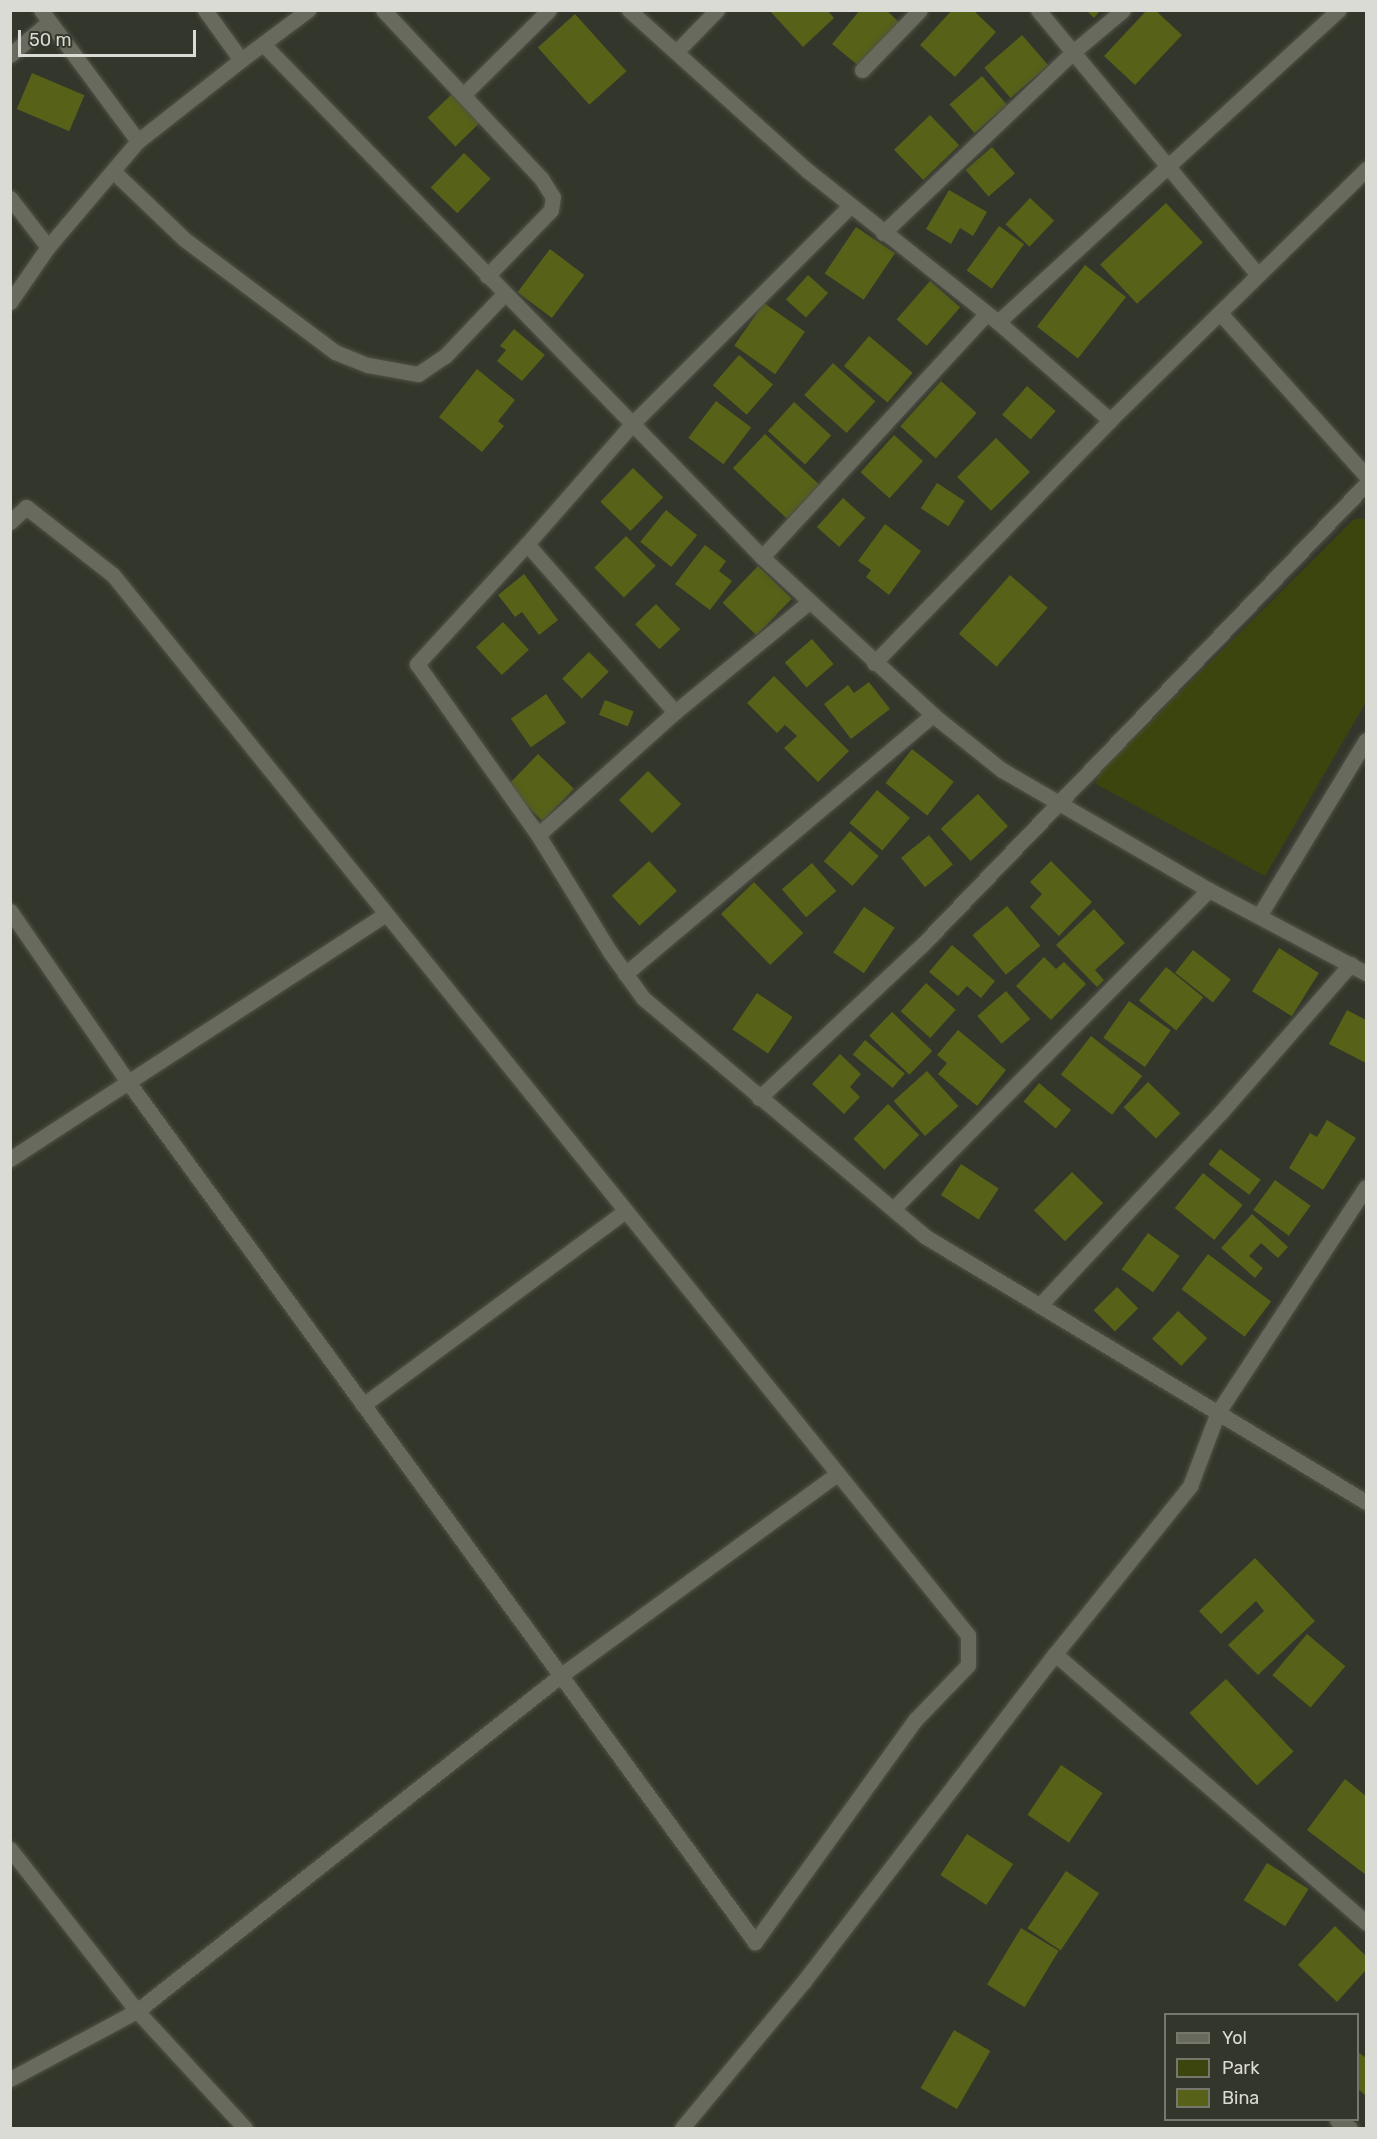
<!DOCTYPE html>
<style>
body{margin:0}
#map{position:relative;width:1377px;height:2139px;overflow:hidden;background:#33362a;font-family:Rubik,sans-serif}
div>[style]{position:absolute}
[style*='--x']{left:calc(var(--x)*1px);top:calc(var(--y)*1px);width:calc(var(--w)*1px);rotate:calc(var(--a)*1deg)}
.green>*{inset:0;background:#3d450f}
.building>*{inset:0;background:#576117;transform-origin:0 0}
.roads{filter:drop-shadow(0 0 2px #505248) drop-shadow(0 0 2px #505248)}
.minor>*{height:15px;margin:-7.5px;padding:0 7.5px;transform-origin:7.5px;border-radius:7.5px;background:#676a5d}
span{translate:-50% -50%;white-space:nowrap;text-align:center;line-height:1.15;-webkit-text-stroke:5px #33362a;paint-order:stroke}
.frame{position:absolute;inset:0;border:12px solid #dadbd4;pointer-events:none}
.legend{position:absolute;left:1164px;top:2013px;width:195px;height:108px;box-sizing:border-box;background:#33362a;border:2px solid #76786e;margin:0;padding:8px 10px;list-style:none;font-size:18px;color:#dadbd4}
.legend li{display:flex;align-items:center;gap:12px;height:30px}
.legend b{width:30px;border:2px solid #76786e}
.scale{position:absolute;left:18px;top:30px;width:178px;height:27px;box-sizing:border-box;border:3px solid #dadbd4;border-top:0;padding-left:8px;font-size:18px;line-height:21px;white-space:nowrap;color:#dadbd4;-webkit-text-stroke:4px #33362a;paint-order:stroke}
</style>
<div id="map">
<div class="green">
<div style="clip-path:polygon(1361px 518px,1366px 520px,1366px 702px,1265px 876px,1096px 784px,1098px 774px,1353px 520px)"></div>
</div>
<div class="building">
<div style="clip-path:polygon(769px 10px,827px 10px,834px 18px,803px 47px)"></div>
<div style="clip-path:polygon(860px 10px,886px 10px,899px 22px,860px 67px,832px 44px)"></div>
<div style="clip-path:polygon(952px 10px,973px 10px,996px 32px,955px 77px,920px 45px)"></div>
<div style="clip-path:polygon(1086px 10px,1101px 10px,1094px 18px)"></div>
<div style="clip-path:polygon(1147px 10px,1155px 10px,1182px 35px,1135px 85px,1104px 56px)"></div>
<div style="left:575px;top:14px;width:77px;height:50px;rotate:48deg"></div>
<div style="left:1022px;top:35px;width:40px;height:50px;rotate:49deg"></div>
<div style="left:32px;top:73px;width:57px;height:39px;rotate:23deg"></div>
<div style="left:982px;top:76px;width:38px;height:43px;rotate:49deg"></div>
<div style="left:452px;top:94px;width:40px;height:34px;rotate:46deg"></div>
<div style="left:930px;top:115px;width:42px;height:50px;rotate:46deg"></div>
<div style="left:992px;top:147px;width:35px;height:35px;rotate:49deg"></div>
<div style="left:464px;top:153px;width:37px;height:48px;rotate:44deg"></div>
<div style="clip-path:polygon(949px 190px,987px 212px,973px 236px,960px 228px,951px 244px,926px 229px)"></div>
<div style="left:1030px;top:198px;width:33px;height:36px;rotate:43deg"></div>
<div style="left:1166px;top:203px;width:54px;height:90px;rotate:47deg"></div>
<div style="left:999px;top:226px;width:31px;height:55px;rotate:36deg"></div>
<div style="left:856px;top:227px;width:47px;height:56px;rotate:34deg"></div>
<div style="left:550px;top:249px;width:43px;height:54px;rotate:37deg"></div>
<div style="left:1085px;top:265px;width:52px;height:78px;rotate:38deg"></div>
<div style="left:808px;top:275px;width:27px;height:33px;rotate:42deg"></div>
<div style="left:930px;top:281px;width:40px;height:51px;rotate:41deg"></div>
<div style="left:764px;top:303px;width:50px;height:52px;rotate:35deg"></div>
<div style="clip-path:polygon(514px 329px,545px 355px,522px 381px,497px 361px,506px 350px,500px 346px)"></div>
<div style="left:869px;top:336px;width:57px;height:39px;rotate:40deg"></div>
<div style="left:739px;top:355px;width:45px;height:40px;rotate:41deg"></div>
<div style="left:833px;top:363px;width:57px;height:43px;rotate:42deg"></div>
<div style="clip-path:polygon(477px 369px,515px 400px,498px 421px,504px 426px,482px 452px,439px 417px)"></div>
<div style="left:941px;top:381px;width:48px;height:61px;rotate:42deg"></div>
<div style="left:1027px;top:386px;width:38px;height:38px;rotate:41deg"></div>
<div style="left:716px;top:401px;width:44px;height:46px;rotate:37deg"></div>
<div style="left:794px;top:402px;width:50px;height:39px;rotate:42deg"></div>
<div style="left:765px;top:434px;width:74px;height:47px;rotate:43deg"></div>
<div style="left:894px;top:435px;width:39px;height:50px;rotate:42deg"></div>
<div style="left:996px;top:438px;width:48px;height:55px;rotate:45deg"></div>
<div style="left:633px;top:468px;width:42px;height:47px;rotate:44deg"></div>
<div style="left:937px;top:483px;width:33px;height:30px;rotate:33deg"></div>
<div style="left:843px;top:498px;width:30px;height:39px;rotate:42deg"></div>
<div style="left:666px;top:510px;width:40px;height:41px;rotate:39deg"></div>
<div style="clip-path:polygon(885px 524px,921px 551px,889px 595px,866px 577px,871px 570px,858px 561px)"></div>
<div style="left:626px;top:536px;width:42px;height:45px;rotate:45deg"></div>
<div style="clip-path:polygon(705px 545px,726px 561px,719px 571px,732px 581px,710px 610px,675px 584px)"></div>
<div style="left:758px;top:566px;width:47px;height:51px;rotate:44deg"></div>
<div style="clip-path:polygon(524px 574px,558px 620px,539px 635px,522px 612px,515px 617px,498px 595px)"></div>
<div style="left:1010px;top:575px;width:50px;height:78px;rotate:41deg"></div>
<div style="left:656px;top:604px;width:35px;height:29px;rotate:46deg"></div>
<div style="left:503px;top:622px;width:38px;height:37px;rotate:47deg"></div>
<div style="left:812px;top:639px;width:33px;height:36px;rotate:49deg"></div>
<div style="left:589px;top:652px;width:28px;height:38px;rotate:45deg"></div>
<div style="clip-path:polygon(774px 676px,849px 751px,818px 782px,784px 748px,797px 736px,785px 725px,777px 733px,747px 703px)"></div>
<div style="clip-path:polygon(869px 682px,890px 709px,851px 739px,824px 704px,848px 685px,854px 693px)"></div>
<div style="left:546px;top:694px;width:35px;height:43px;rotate:55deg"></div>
<div style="left:605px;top:700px;width:31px;height:16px;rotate:22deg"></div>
<div style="left:912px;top:749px;width:53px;height:43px;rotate:38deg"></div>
<div style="left:538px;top:754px;width:50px;height:45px;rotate:44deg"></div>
<div style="left:648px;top:771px;width:47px;height:41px;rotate:45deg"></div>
<div style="left:877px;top:790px;width:43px;height:43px;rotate:40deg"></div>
<div style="left:978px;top:794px;width:44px;height:51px;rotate:47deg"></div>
<div style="left:850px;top:831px;width:38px;height:40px;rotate:41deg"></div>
<div style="left:929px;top:835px;width:38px;height:36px;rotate:51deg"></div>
<div style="left:649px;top:861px;width:41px;height:51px;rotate:47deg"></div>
<div style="clip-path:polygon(1051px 861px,1092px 902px,1059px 936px,1030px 907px,1042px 894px,1030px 882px)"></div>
<div style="left:812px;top:863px;width:37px;height:40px;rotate:49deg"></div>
<div style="left:754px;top:882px;width:71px;height:46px;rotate:46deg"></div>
<div style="left:1007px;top:906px;width:52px;height:45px;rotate:50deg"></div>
<div style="left:864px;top:907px;width:37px;height:55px;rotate:34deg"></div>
<div style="clip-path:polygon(1094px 909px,1125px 943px,1095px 970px,1104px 980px,1097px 987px,1056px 945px)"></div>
<div style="clip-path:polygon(952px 945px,995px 981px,981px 998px,967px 986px,958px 996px,929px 972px)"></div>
<div style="left:1279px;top:948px;width:47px;height:51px;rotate:32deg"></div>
<div style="left:1193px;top:950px;width:48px;height:29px;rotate:38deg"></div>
<div style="clip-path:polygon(1044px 957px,1056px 969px,1064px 962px,1086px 984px,1051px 1020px,1016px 986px)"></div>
<div style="left:1166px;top:967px;width:48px;height:43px;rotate:39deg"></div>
<div style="left:926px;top:983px;width:40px;height:38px;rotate:42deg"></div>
<div style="left:1006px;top:991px;width:37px;height:38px;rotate:49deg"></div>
<div style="left:757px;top:993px;width:43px;height:44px;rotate:34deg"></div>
<div style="left:1129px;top:1001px;width:51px;height:45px;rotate:35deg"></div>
<div style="clip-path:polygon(1347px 1010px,1366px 1020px,1366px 1063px,1329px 1044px)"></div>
<div style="left:892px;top:1012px;width:56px;height:33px;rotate:44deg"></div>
<div style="clip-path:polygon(958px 1030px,1006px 1070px,977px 1106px,938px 1074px,947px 1063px,937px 1055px)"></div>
<div style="left:1091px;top:1036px;width:65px;height:49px;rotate:38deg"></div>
<div style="left:865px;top:1040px;width:52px;height:19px;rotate:40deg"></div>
<div style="clip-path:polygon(840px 1054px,861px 1074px,850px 1087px,860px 1097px,844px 1114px,812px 1084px)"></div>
<div style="left:927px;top:1071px;width:47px;height:45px;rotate:48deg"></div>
<div style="left:1148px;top:1082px;width:45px;height:35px;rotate:44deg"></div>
<div style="left:1039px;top:1083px;width:42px;height:24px;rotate:40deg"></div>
<div style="left:888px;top:1104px;width:44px;height:49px;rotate:45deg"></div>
<div style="clip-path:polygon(1327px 1120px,1356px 1138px,1323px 1190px,1289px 1168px,1310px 1133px,1317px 1137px)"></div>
<div style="left:1220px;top:1149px;width:51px;height:19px;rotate:37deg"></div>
<div style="left:961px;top:1164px;width:45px;height:37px;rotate:33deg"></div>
<div style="left:1072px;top:1172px;width:44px;height:54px;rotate:45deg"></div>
<div style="left:1203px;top:1173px;width:51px;height:45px;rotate:39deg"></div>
<div style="left:1275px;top:1180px;width:44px;height:37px;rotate:36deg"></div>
<div style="clip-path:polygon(1252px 1214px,1288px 1247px,1278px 1258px,1261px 1243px,1249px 1256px,1263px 1268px,1255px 1278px,1221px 1248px)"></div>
<div style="left:1148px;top:1233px;width:39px;height:45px;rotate:36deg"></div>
<div style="left:1208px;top:1254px;width:79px;height:44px;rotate:37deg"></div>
<div style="left:1117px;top:1287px;width:30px;height:33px;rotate:45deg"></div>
<div style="left:1178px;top:1311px;width:40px;height:38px;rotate:43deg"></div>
<div style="clip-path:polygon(1255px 1558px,1315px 1621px,1258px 1675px,1228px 1645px,1264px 1611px,1256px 1601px,1221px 1634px,1199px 1611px)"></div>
<div style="left:1307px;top:1634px;width:50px;height:54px;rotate:40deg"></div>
<div style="left:1226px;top:1679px;width:99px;height:50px;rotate:47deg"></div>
<div style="left:1061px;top:1765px;width:50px;height:60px;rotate:34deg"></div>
<div style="clip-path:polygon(1345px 1779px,1366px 1796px,1366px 1875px,1307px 1830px)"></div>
<div style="left:967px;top:1834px;width:55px;height:49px;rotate:33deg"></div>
<div style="left:1267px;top:1863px;width:49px;height:44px;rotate:32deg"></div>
<div style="left:1066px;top:1871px;width:40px;height:69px;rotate:34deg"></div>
<div style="clip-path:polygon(1335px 1926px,1366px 1956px,1366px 1970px,1337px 2002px,1298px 1965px)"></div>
<div style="left:1021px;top:1928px;width:44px;height:66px;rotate:31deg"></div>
<div style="left:954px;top:2030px;width:42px;height:67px;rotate:30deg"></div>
<div style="clip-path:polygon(1358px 2052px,1366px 2058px,1365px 2095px,1358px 2089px)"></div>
</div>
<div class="roads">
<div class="minor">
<div style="--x:41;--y:10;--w:163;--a:53.5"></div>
<div style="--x:383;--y:10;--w:231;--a:46.8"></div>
<div style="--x:541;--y:178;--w:22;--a:58"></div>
<div style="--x:553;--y:197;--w:13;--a:99"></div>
<div style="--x:551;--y:210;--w:92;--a:134.1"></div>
<div style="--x:629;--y:10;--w:241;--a:42"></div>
<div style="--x:808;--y:171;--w:243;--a:38.5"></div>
<div style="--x:998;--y:322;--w:149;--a:41.2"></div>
<div style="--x:1038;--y:10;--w:344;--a:50.3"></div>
<div style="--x:263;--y:44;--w:716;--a:45.79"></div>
<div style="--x:762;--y:557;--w:233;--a:42.7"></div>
<div style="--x:933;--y:715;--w:88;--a:38.6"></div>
<div style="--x:1002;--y:770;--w:239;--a:30.1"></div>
<div style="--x:1209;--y:890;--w:178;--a:27.9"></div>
<div style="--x:676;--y:52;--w:59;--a:-45.7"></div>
<div style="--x:10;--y:55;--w:51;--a:-40.2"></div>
<div style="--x:241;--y:60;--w:84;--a:-36.7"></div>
<div style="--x:862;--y:70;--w:83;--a:-46"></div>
<div style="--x:463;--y:95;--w:121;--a:-44.7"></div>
<div style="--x:114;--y:172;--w:97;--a:43.7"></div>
<div style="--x:184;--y:239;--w:189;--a:36.8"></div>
<div style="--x:335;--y:352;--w:35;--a:22"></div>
<div style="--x:368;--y:365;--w:51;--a:10.2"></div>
<div style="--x:418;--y:374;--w:32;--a:-34"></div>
<div style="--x:445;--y:356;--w:86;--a:-46.4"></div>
<div style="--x:10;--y:198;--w:62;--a:52.2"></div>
<div style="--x:883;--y:233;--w:262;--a:-43.6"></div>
<div style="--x:1073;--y:52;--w:65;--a:-40"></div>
<div style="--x:10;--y:302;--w:67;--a:-55.4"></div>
<div style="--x:48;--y:247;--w:139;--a:-49.7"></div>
<div style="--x:138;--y:141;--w:131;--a:-38.2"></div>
<div style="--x:241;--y:60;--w:62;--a:-125.8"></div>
<div style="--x:1220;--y:313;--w:219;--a:48.1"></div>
<div style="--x:998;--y:322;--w:462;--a:-42.5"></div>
<div style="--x:10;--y:522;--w:22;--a:-43"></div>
<div style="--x:26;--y:507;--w:110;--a:38"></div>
<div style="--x:113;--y:575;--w:1362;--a:51.11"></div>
<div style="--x:968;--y:1635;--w:30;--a:90"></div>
<div style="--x:968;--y:1665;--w:76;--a:133.9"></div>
<div style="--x:915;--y:1720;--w:274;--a:125.8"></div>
<div style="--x:755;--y:1942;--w:1064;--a:-126.09"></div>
<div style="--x:128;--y:1082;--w:208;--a:-124.6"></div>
<div style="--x:527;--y:544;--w:163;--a:132.5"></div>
<div style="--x:417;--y:664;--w:209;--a:54.7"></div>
<div style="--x:762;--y:557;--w:330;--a:-47.3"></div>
<div style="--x:809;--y:602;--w:173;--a:140.6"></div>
<div style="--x:675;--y:712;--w:184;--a:138.1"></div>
<div style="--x:538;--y:835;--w:137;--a:58.4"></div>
<div style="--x:610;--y:952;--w:57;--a:54.3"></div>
<div style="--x:643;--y:998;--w:370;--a:40.2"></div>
<div style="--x:926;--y:1237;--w:514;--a:31.06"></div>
<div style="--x:874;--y:663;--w:339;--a:-45.8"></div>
<div style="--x:1110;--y:420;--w:359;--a:-44.4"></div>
<div style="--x:675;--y:712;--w:224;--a:-131.4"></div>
<div style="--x:527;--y:544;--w:161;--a:-48.8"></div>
<div style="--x:633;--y:423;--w:307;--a:-45"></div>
<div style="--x:1259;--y:916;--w:206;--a:-58.7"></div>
<div style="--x:625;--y:974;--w:402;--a:-40.1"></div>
<div style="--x:759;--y:1098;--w:225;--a:-43.2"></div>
<div style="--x:923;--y:944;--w:639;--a:-46.08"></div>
<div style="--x:10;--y:1159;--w:447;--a:-33.1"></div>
<div style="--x:893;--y:1209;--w:449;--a:-45.3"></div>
<div style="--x:1040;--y:1305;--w:267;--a:-46.8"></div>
<div style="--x:1223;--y:1110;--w:194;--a:-48.8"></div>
<div style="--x:363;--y:1405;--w:325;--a:-36.5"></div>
<div style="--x:1055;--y:1654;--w:411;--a:40.8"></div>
<div style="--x:10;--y:1849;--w:206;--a:51.9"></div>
<div style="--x:137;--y:2011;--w:159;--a:47.3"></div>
<div style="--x:10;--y:2079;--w:144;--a:-28.2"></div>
<div style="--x:137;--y:2011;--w:540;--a:-38.38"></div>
<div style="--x:560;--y:1676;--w:343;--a:-36.1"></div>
<div style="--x:1337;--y:2120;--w:15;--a:32"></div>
<div style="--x:682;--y:2128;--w:191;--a:-50.3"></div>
<div style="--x:804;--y:1981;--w:412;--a:-52.5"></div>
<div style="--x:1055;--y:1654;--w:216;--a:-51.2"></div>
<div style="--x:1190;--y:1486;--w:79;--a:-69.3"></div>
<div style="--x:1218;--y:1412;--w:269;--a:-56.7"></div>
</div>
</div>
<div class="frame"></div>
<ul class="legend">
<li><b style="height:8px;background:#676a5d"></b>Yol</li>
<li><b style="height:16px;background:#3d450f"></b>Park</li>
<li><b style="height:16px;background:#576117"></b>Bina</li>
</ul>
<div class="scale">50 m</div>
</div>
